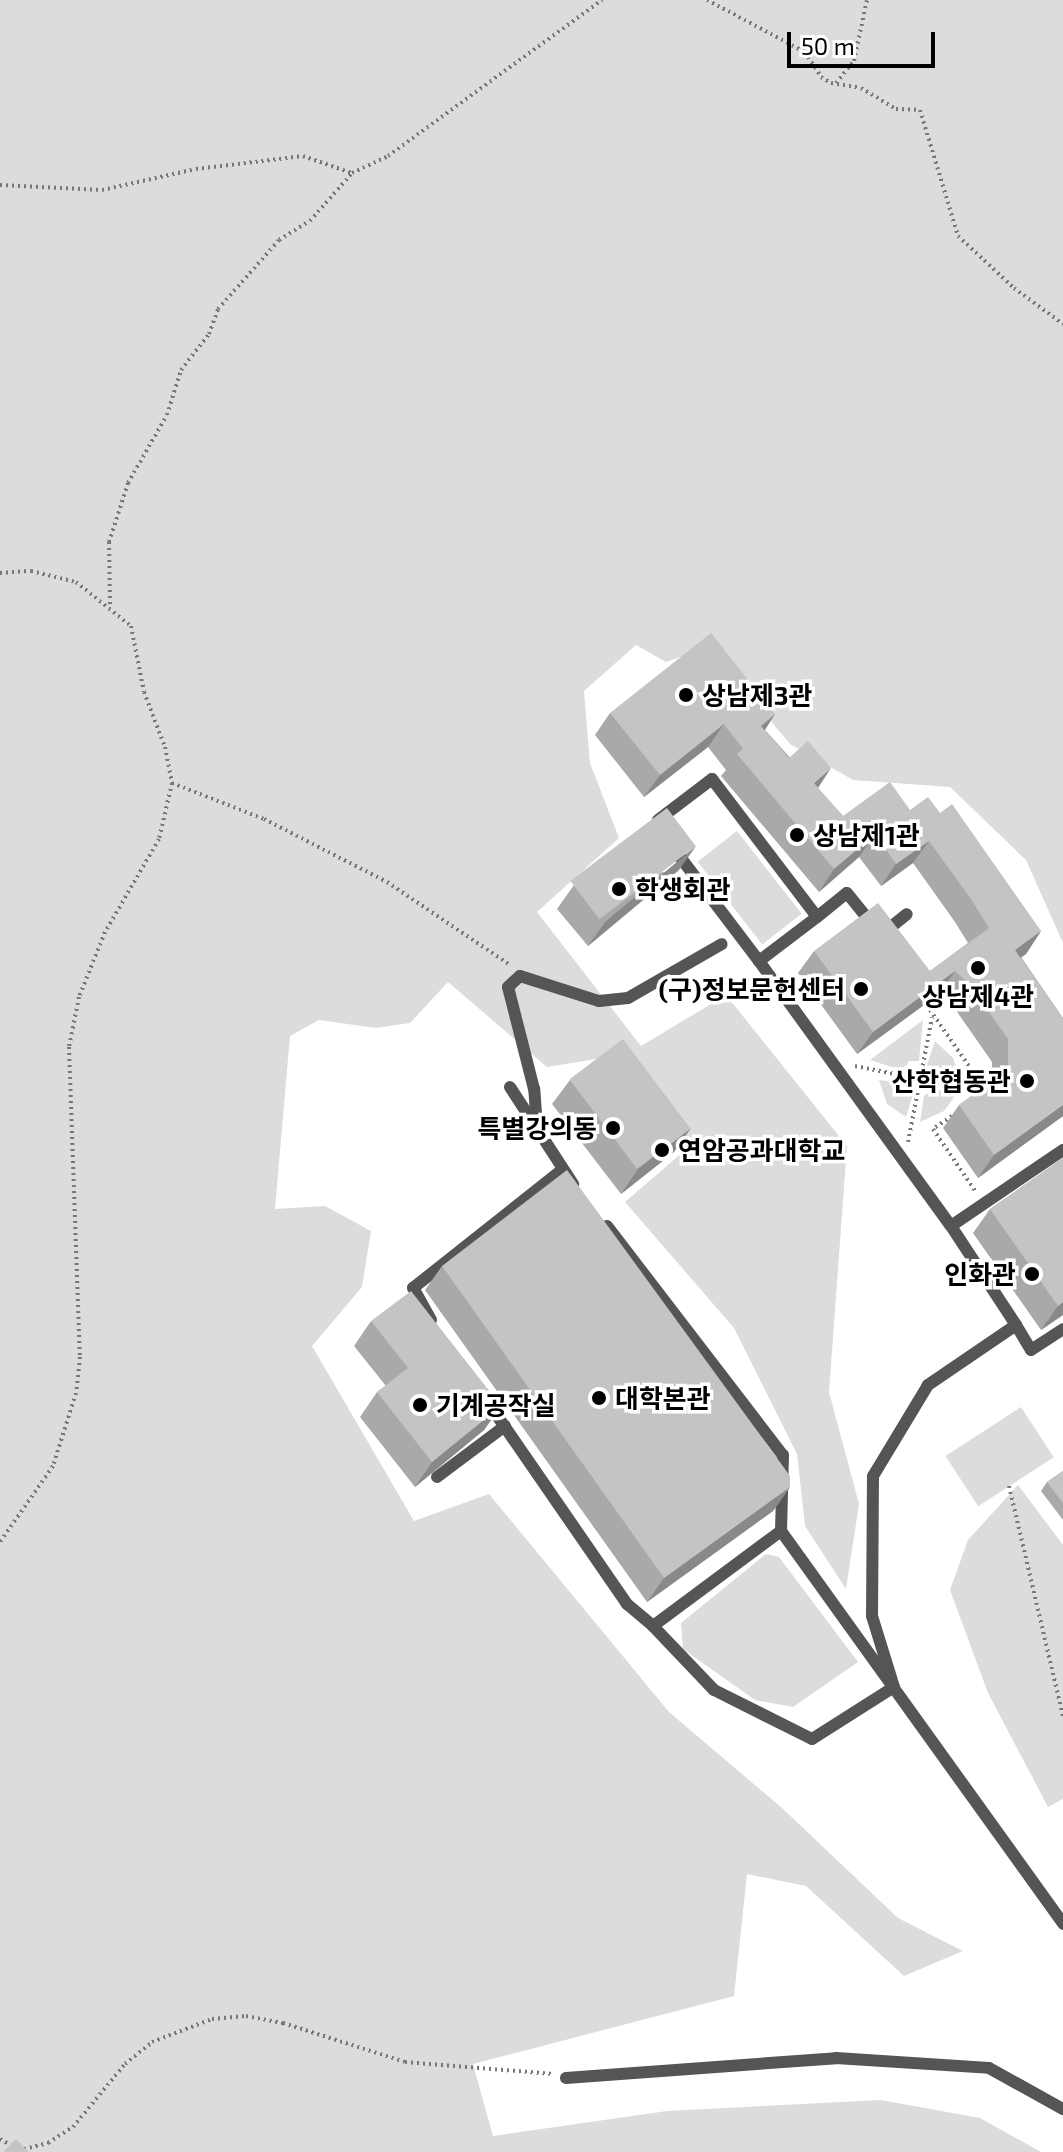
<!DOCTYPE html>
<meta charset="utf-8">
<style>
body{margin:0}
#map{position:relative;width:1063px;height:2152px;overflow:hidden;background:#fff;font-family:"Exo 2","Noto Sans KR",sans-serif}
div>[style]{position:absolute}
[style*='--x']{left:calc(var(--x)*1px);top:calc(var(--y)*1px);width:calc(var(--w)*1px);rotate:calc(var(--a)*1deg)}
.green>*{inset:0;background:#dcdcdc;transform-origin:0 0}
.path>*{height:4px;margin-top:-2px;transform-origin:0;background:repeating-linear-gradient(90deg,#777 0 2px,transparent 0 6px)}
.lane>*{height:12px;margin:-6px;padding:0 6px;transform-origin:6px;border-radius:6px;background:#555}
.wall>*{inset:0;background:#a9a9a9}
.shaded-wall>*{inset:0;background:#898989}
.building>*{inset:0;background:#c4c4c4;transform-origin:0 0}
.dots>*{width:22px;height:22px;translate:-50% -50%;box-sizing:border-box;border:4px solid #fff;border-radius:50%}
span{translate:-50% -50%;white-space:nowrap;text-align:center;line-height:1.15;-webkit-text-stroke:7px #fff;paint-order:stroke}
.poi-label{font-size:26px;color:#000;font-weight:700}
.left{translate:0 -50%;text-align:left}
.right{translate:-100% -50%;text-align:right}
.scale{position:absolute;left:787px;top:32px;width:148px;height:36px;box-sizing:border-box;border:4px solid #000;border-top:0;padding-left:10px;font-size:24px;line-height:28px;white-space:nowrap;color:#000;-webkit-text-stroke:6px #fff;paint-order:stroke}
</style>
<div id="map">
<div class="green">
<div style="clip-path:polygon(0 0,1063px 0,1063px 943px,1026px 860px,950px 787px,853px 780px,790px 744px,709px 647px,666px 662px,636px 645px,584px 691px,590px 763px,619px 838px,537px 912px,641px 1046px,726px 995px,847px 1146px,829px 1392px,859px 1504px,846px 1589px,805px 1526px,797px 1454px,734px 1328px,625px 1202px,683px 1152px,608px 1057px,547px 1067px,448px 982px,410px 1023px,376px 1028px,319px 1020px,290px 1036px,275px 1209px,325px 1206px,371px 1231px,362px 1287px,312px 1346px,414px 1521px,489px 1494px,669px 1712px,782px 1808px,898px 1918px,963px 1951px,904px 1976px,806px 1886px,747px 1874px,734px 1996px,473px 2064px,493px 2136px,667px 2111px,881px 2100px,980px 2118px,1041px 2152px,0 2152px)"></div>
<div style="left:737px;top:831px;width:105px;height:50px;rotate:52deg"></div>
<div style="clip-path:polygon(923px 1020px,919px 1061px,909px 1061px,904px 1071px,870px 1060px)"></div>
<div style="clip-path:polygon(935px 1041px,953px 1058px,961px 1081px,937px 1078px,927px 1065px)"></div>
<div style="clip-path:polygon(879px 1080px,904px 1083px,913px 1094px,906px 1117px,887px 1104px)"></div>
<div style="clip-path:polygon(935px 1088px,955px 1096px,944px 1111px,920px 1122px,924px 1096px)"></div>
<div style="left:1021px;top:1407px;width:60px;height:90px;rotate:57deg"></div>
<div style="clip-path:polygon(1018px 1485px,1063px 1545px,1063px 1799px,1048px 1807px,988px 1693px,950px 1590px,968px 1540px)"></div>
<div style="clip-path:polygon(766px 1554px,779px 1557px,858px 1662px,793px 1707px,755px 1700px,683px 1649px,681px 1623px)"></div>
</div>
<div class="path">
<div style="--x:707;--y:0;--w:111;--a:28"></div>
<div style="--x:805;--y:52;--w:30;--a:57"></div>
<div style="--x:821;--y:77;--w:12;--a:31"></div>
<div style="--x:831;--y:83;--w:30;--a:9"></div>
<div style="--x:861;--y:88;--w:41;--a:31"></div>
<div style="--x:896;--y:109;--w:24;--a:2"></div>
<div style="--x:920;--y:110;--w:132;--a:73.2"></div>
<div style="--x:958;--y:236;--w:76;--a:42.9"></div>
<div style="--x:1014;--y:288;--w:61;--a:36.3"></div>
<div style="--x:836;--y:83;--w:28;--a:-51"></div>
<div style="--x:854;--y:61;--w:62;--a:-78"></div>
<div style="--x:0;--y:185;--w:102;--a:2.8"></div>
<div style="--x:102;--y:190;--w:96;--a:-12.6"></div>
<div style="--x:196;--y:169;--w:108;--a:-6.9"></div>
<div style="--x:303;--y:156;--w:52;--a:19.1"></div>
<div style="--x:0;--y:573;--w:31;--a:-4"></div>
<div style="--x:31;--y:571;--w:46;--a:13.7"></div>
<div style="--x:76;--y:582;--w:70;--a:38.7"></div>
<div style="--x:131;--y:626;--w:67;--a:78.9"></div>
<div style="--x:144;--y:692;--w:59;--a:69.1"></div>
<div style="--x:165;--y:747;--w:37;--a:79"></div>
<div style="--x:172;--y:783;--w:57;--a:103.1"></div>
<div style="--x:159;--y:839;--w:108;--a:120.1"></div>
<div style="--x:105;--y:932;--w:70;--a:111.8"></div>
<div style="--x:79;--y:997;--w:51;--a:101.3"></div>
<div style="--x:69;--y:1047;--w:310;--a:88"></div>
<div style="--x:80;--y:1357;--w:36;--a:96"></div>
<div style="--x:76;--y:1393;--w:77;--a:107.5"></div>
<div style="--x:53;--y:1466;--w:93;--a:124.9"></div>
<div style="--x:110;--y:604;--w:62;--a:-90.9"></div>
<div style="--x:109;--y:542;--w:62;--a:-72.1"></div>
<div style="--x:128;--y:483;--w:78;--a:-60.2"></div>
<div style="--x:167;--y:415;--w:47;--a:-72.7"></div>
<div style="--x:181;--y:370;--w:46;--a:-52.1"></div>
<div style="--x:209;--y:334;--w:27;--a:-70"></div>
<div style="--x:218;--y:309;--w:92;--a:-48.5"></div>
<div style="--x:279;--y:240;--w:36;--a:-32"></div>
<div style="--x:310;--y:221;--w:64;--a:-48.8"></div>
<div style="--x:352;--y:173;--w:40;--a:-25"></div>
<div style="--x:388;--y:156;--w:265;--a:-36.1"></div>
<div style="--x:172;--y:783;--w:99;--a:21.4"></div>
<div style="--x:264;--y:819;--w:138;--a:27.1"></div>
<div style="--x:387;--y:882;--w:148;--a:34"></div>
<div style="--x:923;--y:1000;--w:93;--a:55.1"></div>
<div style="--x:976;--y:1076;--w:22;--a:95"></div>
<div style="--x:855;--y:1066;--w:121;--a:11.4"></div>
<div style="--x:952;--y:1116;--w:23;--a:146"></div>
<div style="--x:933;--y:1129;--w:76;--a:55.7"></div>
<div style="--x:908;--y:1142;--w:127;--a:-79.1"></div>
<div style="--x:1009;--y:1486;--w:237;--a:76.8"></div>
<div style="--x:0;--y:2139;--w:14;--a:30"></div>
<div style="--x:24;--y:2149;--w:25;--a:-14"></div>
<div style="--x:48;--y:2143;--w:30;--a:-33"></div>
<div style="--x:73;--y:2127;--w:82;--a:-50.5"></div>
<div style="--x:125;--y:2064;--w:35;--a:-39"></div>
<div style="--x:152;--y:2042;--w:64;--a:-21"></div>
<div style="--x:212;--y:2019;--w:34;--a:-5"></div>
<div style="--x:246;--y:2016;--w:38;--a:11"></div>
<div style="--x:283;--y:2023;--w:128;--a:17.7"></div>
<div style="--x:405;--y:2062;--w:149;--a:4.6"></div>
</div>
<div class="lane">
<div style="--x:658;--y:820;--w:68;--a:-37.2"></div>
<div style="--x:712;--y:779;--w:173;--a:52.7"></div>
<div style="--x:817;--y:917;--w:73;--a:142.8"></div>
<div style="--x:759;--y:961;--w:327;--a:54.1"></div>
<div style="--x:951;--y:1226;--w:118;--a:56.7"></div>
<div style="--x:1016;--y:1325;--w:107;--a:145.7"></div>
<div style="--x:928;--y:1385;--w:106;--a:121.1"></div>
<div style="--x:873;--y:1476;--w:140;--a:90.4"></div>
<div style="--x:872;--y:1616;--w:74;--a:72.8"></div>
<div style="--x:894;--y:1687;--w:97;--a:147.6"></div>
<div style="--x:812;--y:1739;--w:110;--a:-153.4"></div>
<div style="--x:714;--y:1690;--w:88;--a:-133.6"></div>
<div style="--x:653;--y:1626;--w:159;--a:-36.6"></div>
<div style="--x:674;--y:849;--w:141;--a:52.8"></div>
<div style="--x:817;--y:917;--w:38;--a:-39"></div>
<div style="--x:847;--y:893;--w:54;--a:51"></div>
<div style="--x:881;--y:935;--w:33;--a:-39"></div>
<div style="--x:510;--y:1087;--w:116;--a:57"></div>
<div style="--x:537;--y:1128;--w:39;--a:-94"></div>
<div style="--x:534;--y:1089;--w:105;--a:-104.3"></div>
<div style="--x:508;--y:987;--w:16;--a:-43"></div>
<div style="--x:520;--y:976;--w:83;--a:17.6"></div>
<div style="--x:599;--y:1001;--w:29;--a:-6"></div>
<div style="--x:628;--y:998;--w:108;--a:-29.9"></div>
<div style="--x:607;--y:1226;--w:289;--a:52.5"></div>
<div style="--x:783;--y:1455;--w:76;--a:91.5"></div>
<div style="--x:781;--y:1531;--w:484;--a:54.3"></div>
<div style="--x:951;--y:1226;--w:135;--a:-34.2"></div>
<div style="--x:431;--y:1320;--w:37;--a:-119"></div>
<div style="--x:413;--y:1288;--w:190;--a:-38.4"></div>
<div style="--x:1016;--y:1325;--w:29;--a:59"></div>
<div style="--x:1031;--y:1350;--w:38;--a:-33"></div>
<div style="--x:487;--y:1401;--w:247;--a:55.4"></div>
<div style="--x:627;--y:1604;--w:34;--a:40"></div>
<div style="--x:437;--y:1477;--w:85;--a:-36.9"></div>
<div style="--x:566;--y:2078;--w:271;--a:-4.2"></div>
<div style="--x:836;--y:2058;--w:153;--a:3.7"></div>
<div style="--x:989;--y:2068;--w:85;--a:29"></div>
</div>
<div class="wall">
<div style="clip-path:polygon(610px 713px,775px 714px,765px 730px,843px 816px,910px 810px,940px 813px,1041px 931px,1026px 954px,1021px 957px,1063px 1018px,1063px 1116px,978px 1178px,943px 1128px,959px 1105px,992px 1081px,992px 1062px,953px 1006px,939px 994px,857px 1054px,798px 973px,814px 951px,930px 971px,968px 943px,955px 922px,913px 863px,881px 886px,859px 857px,819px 892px,721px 776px,726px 770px,708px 747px,644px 797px,595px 735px)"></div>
<div style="clip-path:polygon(679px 870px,588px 946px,557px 909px,574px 885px)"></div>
<div style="clip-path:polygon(570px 1080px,674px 1152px,621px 1194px,552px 1104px)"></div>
<div style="clip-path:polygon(1063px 1158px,1063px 1315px,1041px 1330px,973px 1233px,990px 1209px)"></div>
<div style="clip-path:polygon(442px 1266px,790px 1487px,773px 1511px,647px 1602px,425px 1290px)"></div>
<div style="clip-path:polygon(371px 1321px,501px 1406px,484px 1430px,415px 1487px,360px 1417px,377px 1392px,386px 1386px,354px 1346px)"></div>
<div style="clip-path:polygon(1063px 1471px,1063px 1520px,1041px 1491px,1047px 1482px)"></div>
</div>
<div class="shaded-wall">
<div style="clip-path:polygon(775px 714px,760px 737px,761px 726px)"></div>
<div style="clip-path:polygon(724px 724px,708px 747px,644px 797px,660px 775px)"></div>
<div style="clip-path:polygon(831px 768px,816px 791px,814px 783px)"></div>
<div style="clip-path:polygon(875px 834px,859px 857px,819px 892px,834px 869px)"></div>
<div style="clip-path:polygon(929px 841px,913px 863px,881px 886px,896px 864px)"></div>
<div style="clip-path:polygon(696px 846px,679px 870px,588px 946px,605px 922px)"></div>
<div style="clip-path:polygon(1041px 931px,1026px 954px,1000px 972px,1015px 950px)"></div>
<div style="clip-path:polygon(955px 971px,939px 994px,857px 1054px,873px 1032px)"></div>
<div style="clip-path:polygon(1063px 1105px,1063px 1116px,978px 1178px,994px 1155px)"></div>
<div style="clip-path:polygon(691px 1128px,674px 1152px,621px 1194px,638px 1169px)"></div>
<div style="clip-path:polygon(1063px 1302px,1063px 1315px,1041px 1330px,1058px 1306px)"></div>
<div style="clip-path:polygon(501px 1406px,484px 1430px,415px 1487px,432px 1462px)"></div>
<div style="clip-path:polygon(790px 1487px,773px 1511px,647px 1602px,664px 1578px)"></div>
</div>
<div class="building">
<div style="clip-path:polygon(711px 633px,775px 714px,761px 726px,789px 758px,808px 741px,831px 768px,814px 783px,843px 816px,890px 782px,910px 810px,928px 797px,940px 813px,952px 804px,1041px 931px,1015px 950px,1063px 1018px,1063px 1105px,994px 1155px,959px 1105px,1008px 1069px,1008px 1039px,969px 984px,955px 971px,873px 1032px,814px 951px,878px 903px,930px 971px,989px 928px,971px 899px,929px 841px,896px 864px,875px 834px,834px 869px,737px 754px,743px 749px,724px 724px,660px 775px,610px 713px)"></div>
<div style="left:667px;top:808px;width:48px;height:121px;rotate:53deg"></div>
<div style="left:623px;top:1039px;width:112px;height:67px;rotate:53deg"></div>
<div style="clip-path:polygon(1063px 1158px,1063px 1302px,1058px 1306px,990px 1209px)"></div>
<div style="clip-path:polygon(567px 1170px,790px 1476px,790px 1487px,664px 1578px,442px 1266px)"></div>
<div style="clip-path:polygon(411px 1291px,501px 1406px,432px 1462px,377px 1392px,408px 1368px,371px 1321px)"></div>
<div style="clip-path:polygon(1063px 1471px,1063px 1503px,1047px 1482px)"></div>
<div style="clip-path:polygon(16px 2139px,29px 2152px,5px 2152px,4px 2151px)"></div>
</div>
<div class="dots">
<div style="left:686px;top:695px;background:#000"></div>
<div style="left:797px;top:835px;background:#000"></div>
<div style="left:619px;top:889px;background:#000"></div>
<div style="left:978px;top:968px;background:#000"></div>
<div style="left:861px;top:989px;background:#000"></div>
<div style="left:1027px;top:1081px;background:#000"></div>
<div style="left:613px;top:1128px;background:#000"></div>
<div style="left:662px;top:1150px;background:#000"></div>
<div style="left:1032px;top:1274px;background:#000"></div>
<div style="left:599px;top:1398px;background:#000"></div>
<div style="left:420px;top:1405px;background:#000"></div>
</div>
<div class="poi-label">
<span class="left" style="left:702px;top:695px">상남제3관</span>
<span class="left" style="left:813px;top:835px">상남제1관</span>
<span class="left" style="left:635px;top:889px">학생회관</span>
<span class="right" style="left:845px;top:989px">(구)정보문헌센터</span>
<span style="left:978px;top:996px">상남제4관</span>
<span class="right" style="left:1011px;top:1081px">산학협동관</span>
<span class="right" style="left:597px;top:1128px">특별강의동</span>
<span class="left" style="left:678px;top:1150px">연암공과대학교</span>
<span class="right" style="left:1016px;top:1274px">인화관</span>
<span class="left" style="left:615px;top:1398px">대학본관</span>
<span class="left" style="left:436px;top:1405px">기계공작실</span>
</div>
<div class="scale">50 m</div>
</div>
